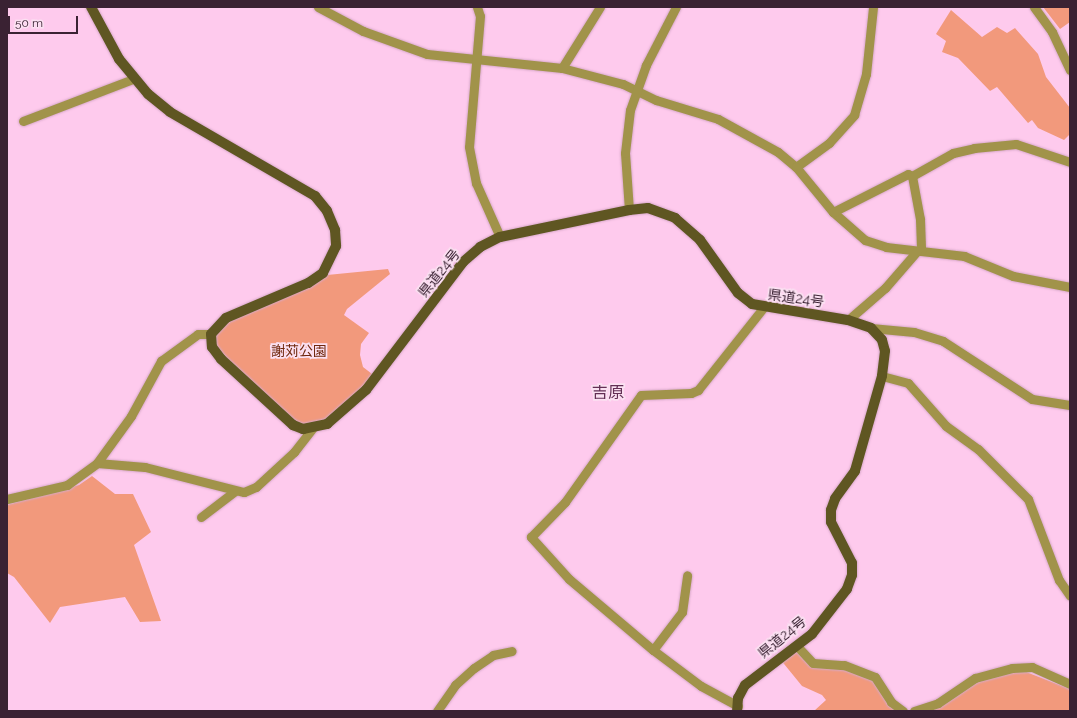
<!DOCTYPE html>
<meta charset="utf-8">
<style>
body{margin:0}
#map{position:relative;width:1077px;height:718px;overflow:hidden;background:#fecaed;font-family:Raleway,"Noto Sans JP",sans-serif}
div>[style]{position:absolute}
[style*='--x']{left:calc(var(--x)*1px);top:calc(var(--y)*1px);width:calc(var(--w)*1px);rotate:calc(var(--a)*1deg)}
.green>*{inset:0;background:#f2997c}
.roads{filter:drop-shadow(0 0 1px #d7a8c8) drop-shadow(0 0 1px #d7a8c8)}
.minor>*{height:9px;margin:-4.5px;padding:0 4.5px;transform-origin:4.5px;border-radius:4.5px;background:#a1934a}
.major>*{height:10px;margin:-5px;padding:0 5px;transform-origin:5px;border-radius:5px;background:#5f5622}
span{translate:-50% -50%;white-space:nowrap;text-align:center;line-height:1.15;-webkit-text-stroke:3.5px #fbe1f2;paint-order:stroke}
.street-label{font-size:14px;color:#3a2233}
.park-label{font-size:14px;color:#70280d}
.quarter-label{font-size:16px;color:#632f55}
.frame{position:absolute;inset:0;border:8px solid #3a2233;pointer-events:none}
.scale{position:absolute;left:8px;top:16px;width:70px;height:18px;box-sizing:border-box;border:2px solid #3a2233;border-top:0;padding-left:5px;font-size:12px;line-height:14px;white-space:nowrap;color:#3a2233;-webkit-text-stroke:3px #fbe1f2;paint-order:stroke}
</style>
<div id="map">
<div class="green">
<div style="clip-path:polygon(1043px 7px,1070px 7px,1070px 22px,1060px 29px)"></div>
<div style="clip-path:polygon(951px 10px,982px 37px,997px 27px,1007px 33px,1015px 28px,1038px 54px,1046px 77px,1070px 108px,1070px 134px,1064px 140px,1038px 128px,1032px 120px,1028px 123px,997px 87px,990px 91px,958px 58px,942px 52px,946px 41px,936px 34px)"></div>
<div style="clip-path:polygon(388px 269px,390px 274px,347px 309px,344px 315px,369px 333px,361px 344px,360px 355px,363px 367px,376px 377px,327px 424px,303px 429px,212px 347px,217px 324px,317px 276px)"></div>
<div style="clip-path:polygon(92px 476px,115px 494px,133px 494px,151px 532px,134px 545px,161px 621px,140px 622px,125px 597px,60px 607px,50px 623px,14px 577px,7px 573px,7px 505px,79px 485px)"></div>
<div style="clip-path:polygon(797px 646px,811px 661px,844px 666px,870px 675px,890px 700px,905px 711px,814px 711px,826px 700px,822px 695px,802px 686px,780px 659px)"></div>
<div style="clip-path:polygon(1021px 670px,1070px 689px,1070px 711px,917px 711px,974px 679px)"></div>
</div>
<div class="roads">
<div class="minor">
<div style="--x:318;--y:7;--w:51;--a:28.1"></div>
<div style="--x:363;--y:31;--w:68;--a:19.8"></div>
<div style="--x:427;--y:54;--w:136;--a:5.9"></div>
<div style="--x:562;--y:68;--w:63;--a:14.7"></div>
<div style="--x:623;--y:84;--w:37;--a:26"></div>
<div style="--x:656;--y:100;--w:65;--a:17"></div>
<div style="--x:718;--y:119;--w:68;--a:28.8"></div>
<div style="--x:778;--y:152;--w:23;--a:40"></div>
<div style="--x:796;--y:167;--w:41;--a:-36"></div>
<div style="--x:829;--y:143;--w:38;--a:-48"></div>
<div style="--x:854;--y:115;--w:43;--a:-73.7"></div>
<div style="--x:866;--y:74;--w:67;--a:-84"></div>
<div style="--x:477;--y:7;--w:9;--a:72"></div>
<div style="--x:480;--y:16;--w:131;--a:94.8"></div>
<div style="--x:469;--y:147;--w:37;--a:79"></div>
<div style="--x:476;--y:183;--w:59;--a:66"></div>
<div style="--x:1034;--y:7;--w:31;--a:54"></div>
<div style="--x:1052;--y:32;--w:42;--a:64.7"></div>
<div style="--x:562;--y:68;--w:72;--a:-58.1"></div>
<div style="--x:23;--y:121;--w:118;--a:-20.9"></div>
<div style="--x:796;--y:167;--w:58;--a:50.6"></div>
<div style="--x:833;--y:212;--w:43;--a:41.2"></div>
<div style="--x:865;--y:240;--w:22;--a:18"></div>
<div style="--x:886;--y:247;--w:79;--a:6.6"></div>
<div style="--x:964;--y:256;--w:53;--a:22.2"></div>
<div style="--x:1013;--y:276;--w:58;--a:10.9"></div>
<div style="--x:912;--y:176;--w:44;--a:79.5"></div>
<div style="--x:920;--y:219;--w:32;--a:88"></div>
<div style="--x:629;--y:210;--w:57;--a:-94"></div>
<div style="--x:625;--y:153;--w:43;--a:-83.4"></div>
<div style="--x:630;--y:110;--w:48;--a:-70.4"></div>
<div style="--x:646;--y:65;--w:65;--a:-62.7"></div>
<div style="--x:833;--y:212;--w:84;--a:-26.9"></div>
<div style="--x:908;--y:174;--w:4;--a:27"></div>
<div style="--x:912;--y:176;--w:47;--a:-29.3"></div>
<div style="--x:953;--y:153;--w:22;--a:-13"></div>
<div style="--x:974;--y:148;--w:42;--a:-5.4"></div>
<div style="--x:1016;--y:144;--w:57;--a:18.4"></div>
<div style="--x:848;--y:320;--w:49;--a:-40.9"></div>
<div style="--x:885;--y:288;--w:49;--a:-49.1"></div>
<div style="--x:871;--y:328;--w:43;--a:5.3"></div>
<div style="--x:914;--y:332;--w:30;--a:17"></div>
<div style="--x:943;--y:341;--w:106;--a:33.1"></div>
<div style="--x:1032;--y:399;--w:38;--a:9"></div>
<div style="--x:882;--y:376;--w:27;--a:15"></div>
<div style="--x:908;--y:383;--w:57;--a:48.5"></div>
<div style="--x:946;--y:426;--w:39;--a:36"></div>
<div style="--x:978;--y:449;--w:71;--a:45"></div>
<div style="--x:1028;--y:499;--w:87;--a:69.1"></div>
<div style="--x:1059;--y:580;--w:19;--a:55"></div>
<div style="--x:97;--y:463;--w:48;--a:4.8"></div>
<div style="--x:145;--y:467;--w:102;--a:14.2"></div>
<div style="--x:244;--y:492;--w:13;--a:-23"></div>
<div style="--x:256;--y:487;--w:52;--a:-42.6"></div>
<div style="--x:294;--y:452;--w:31;--a:-52"></div>
<div style="--x:7;--y:499;--w:62;--a:-13.1"></div>
<div style="--x:67;--y:485;--w:37;--a:-36"></div>
<div style="--x:97;--y:463;--w:58;--a:-54.1"></div>
<div style="--x:131;--y:416;--w:63;--a:-61.4"></div>
<div style="--x:161;--y:361;--w:46;--a:-36.1"></div>
<div style="--x:198;--y:334;--w:13;--a:0"></div>
<div style="--x:201;--y:517;--w:43;--a:-37.4"></div>
<div style="--x:797;--y:646;--w:23;--a:47"></div>
<div style="--x:813;--y:663;--w:31;--a:4"></div>
<div style="--x:844;--y:665;--w:33;--a:21"></div>
<div style="--x:875;--y:677;--w:30;--a:57"></div>
<div style="--x:891;--y:702;--w:15;--a:37"></div>
<div style="--x:653;--y:650;--w:48;--a:-52.7"></div>
<div style="--x:682;--y:612;--w:37;--a:-82"></div>
<div style="--x:738;--y:706;--w:42;--a:-151.6"></div>
<div style="--x:701;--y:686;--w:60;--a:-143.1"></div>
<div style="--x:653;--y:650;--w:110;--a:-139.8"></div>
<div style="--x:569;--y:579;--w:57;--a:-132.1"></div>
<div style="--x:531;--y:537;--w:49;--a:-45.8"></div>
<div style="--x:565;--y:502;--w:131;--a:-54.6"></div>
<div style="--x:641;--y:395;--w:50;--a:-2.3"></div>
<div style="--x:691;--y:393;--w:8;--a:-23"></div>
<div style="--x:698;--y:390;--w:105;--a:-51.6"></div>
<div style="--x:437;--y:711;--w:32;--a:-55"></div>
<div style="--x:455;--y:685;--w:25;--a:-42"></div>
<div style="--x:474;--y:668;--w:23;--a:-34"></div>
<div style="--x:493;--y:655;--w:19;--a:-12"></div>
<div style="--x:914;--y:711;--w:25;--a:-18"></div>
<div style="--x:938;--y:703;--w:45;--a:-34"></div>
<div style="--x:975;--y:678;--w:38;--a:-15"></div>
<div style="--x:1012;--y:668;--w:20;--a:-3"></div>
<div style="--x:1032;--y:667;--w:42;--a:24.1"></div>
</div>
<div class="major">
<div style="--x:91;--y:7;--w:59;--a:61.7"></div>
<div style="--x:119;--y:59;--w:45;--a:50.4"></div>
<div style="--x:148;--y:94;--w:28;--a:39"></div>
<div style="--x:170;--y:112;--w:168;--a:30.1"></div>
<div style="--x:315;--y:196;--w:19;--a:51"></div>
<div style="--x:327;--y:211;--w:21;--a:67"></div>
<div style="--x:335;--y:230;--w:16;--a:86"></div>
<div style="--x:336;--y:246;--w:30;--a:116"></div>
<div style="--x:323;--y:273;--w:18;--a:146"></div>
<div style="--x:308;--y:283;--w:89;--a:156.9"></div>
<div style="--x:226;--y:318;--w:22;--a:133"></div>
<div style="--x:211;--y:334;--w:13;--a:86"></div>
<div style="--x:212;--y:347;--w:15;--a:53"></div>
<div style="--x:221;--y:359;--w:98;--a:42.5"></div>
<div style="--x:293;--y:425;--w:11;--a:22"></div>
<div style="--x:303;--y:429;--w:25;--a:-12"></div>
<div style="--x:327;--y:424;--w:52;--a:-41.1"></div>
<div style="--x:366;--y:390;--w:161;--a:-52.8"></div>
<div style="--x:463;--y:262;--w:23;--a:-41"></div>
<div style="--x:480;--y:247;--w:22;--a:-27"></div>
<div style="--x:500;--y:237;--w:132;--a:-11.8"></div>
<div style="--x:629;--y:210;--w:19;--a:-6"></div>
<div style="--x:648;--y:208;--w:29;--a:20"></div>
<div style="--x:675;--y:218;--w:33;--a:41"></div>
<div style="--x:700;--y:240;--w:65;--a:54.4"></div>
<div style="--x:738;--y:293;--w:18;--a:38"></div>
<div style="--x:752;--y:304;--w:97;--a:9.5"></div>
<div style="--x:848;--y:320;--w:24;--a:19"></div>
<div style="--x:871;--y:328;--w:16;--a:47"></div>
<div style="--x:882;--y:340;--w:11;--a:75"></div>
<div style="--x:885;--y:351;--w:25;--a:97"></div>
<div style="--x:882;--y:376;--w:99;--a:105.9"></div>
<div style="--x:855;--y:471;--w:34;--a:126"></div>
<div style="--x:835;--y:499;--w:12;--a:110"></div>
<div style="--x:831;--y:510;--w:12;--a:90"></div>
<div style="--x:831;--y:522;--w:46;--a:62.9"></div>
<div style="--x:852;--y:563;--w:12;--a:90"></div>
<div style="--x:852;--y:575;--w:15;--a:110"></div>
<div style="--x:847;--y:589;--w:57;--a:127.9"></div>
<div style="--x:812;--y:634;--w:84;--a:142.7"></div>
<div style="--x:745;--y:685;--w:15;--a:118"></div>
<div style="--x:738;--y:698;--w:13;--a:94"></div>
</div>
</div>
<div class="street-label">
<span style="left:439px;top:273px;rotate:-51deg">県道24号</span>
<span style="left:796px;top:298px;rotate:8deg">県道24号</span>
<span style="left:782px;top:637px;rotate:-39deg">県道24号</span>
</div>
<div class="park-label">
<span style="left:299px;top:351px">謝苅公園</span>
</div>
<div class="quarter-label">
<span style="left:608px;top:393px">吉原</span>
</div>
<div class="frame"></div>
<div class="scale">50 m</div>
</div>
